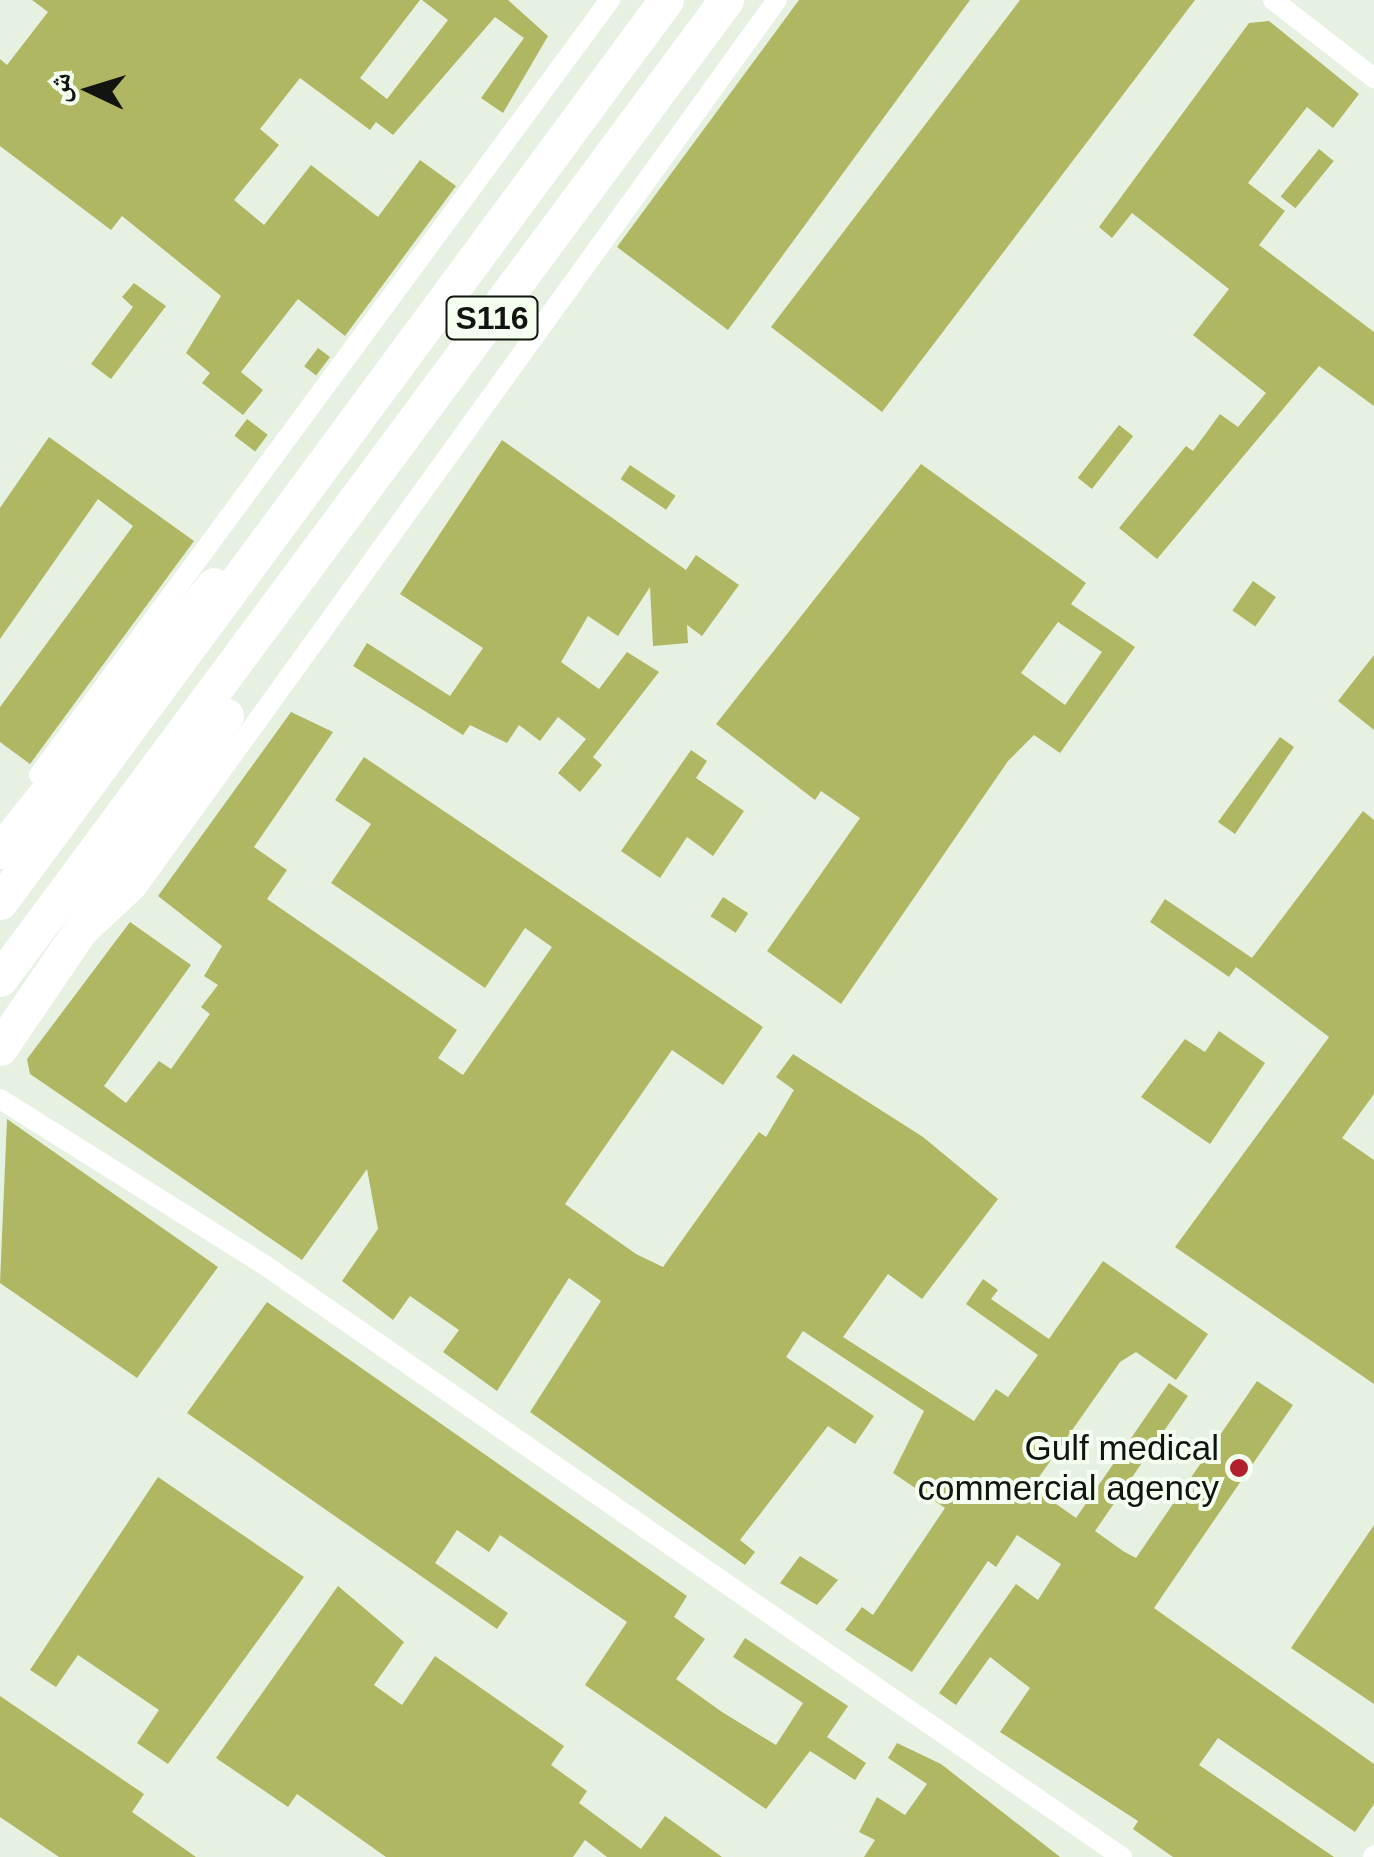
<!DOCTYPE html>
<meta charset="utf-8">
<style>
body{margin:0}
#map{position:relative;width:1374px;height:1857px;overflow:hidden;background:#e7f1e2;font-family:Arial,"Noto Naskh Arabic",sans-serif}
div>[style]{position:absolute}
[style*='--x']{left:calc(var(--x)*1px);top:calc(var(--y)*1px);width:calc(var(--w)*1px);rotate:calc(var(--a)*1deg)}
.building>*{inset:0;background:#afb763;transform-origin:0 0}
.minor>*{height:20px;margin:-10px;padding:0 10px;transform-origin:10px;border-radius:10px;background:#fff}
.trunk>*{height:35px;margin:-17.5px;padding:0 17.5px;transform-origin:17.5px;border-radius:17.5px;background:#fff}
.dots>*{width:28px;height:28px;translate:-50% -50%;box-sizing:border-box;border:5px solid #f4fff0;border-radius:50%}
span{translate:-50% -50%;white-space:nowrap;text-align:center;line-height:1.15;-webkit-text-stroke:8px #f4fff0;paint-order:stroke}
.shield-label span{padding:2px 8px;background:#f4fff0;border:2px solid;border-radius:8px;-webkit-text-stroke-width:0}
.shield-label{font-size:32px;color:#11140f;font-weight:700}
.poi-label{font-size:35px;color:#11140f}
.right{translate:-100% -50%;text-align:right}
.north{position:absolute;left:40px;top:40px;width:100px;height:100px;-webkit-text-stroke:8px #f4fff0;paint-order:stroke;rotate:274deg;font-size:28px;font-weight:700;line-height:40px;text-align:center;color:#11140f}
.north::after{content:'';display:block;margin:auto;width:35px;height:45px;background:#11140f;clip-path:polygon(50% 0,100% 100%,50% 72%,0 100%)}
</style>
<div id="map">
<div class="building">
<div style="clip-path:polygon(32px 0,420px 0,360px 78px,387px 99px,448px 20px,422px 0,508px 0,548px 36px,503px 113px,481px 98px,524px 38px,495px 17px,393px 135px,376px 122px,370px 130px,300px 78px,260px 129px,279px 145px,234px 200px,264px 225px,311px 165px,378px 217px,420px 160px,456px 186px,345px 336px,298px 299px,241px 372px,263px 390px,243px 415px,202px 383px,210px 373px,186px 353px,221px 296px,122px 216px,111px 230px,0 146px,0 59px,7px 65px,48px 12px)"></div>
<div style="clip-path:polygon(799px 0,970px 0,728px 330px,617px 247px)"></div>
<div style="clip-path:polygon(1020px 0,1195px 0,882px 412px,771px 327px)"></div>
<div style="clip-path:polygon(1269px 21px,1359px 94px,1333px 128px,1307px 107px,1248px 183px,1285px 211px,1259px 245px,1374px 332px,1374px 406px,1319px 366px,1157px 559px,1119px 528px,1186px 446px,1193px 451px,1220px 414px,1238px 427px,1266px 393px,1193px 335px,1229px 289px,1132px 213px,1112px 238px,1099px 227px,1249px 23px)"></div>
<div style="left:1319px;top:149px;width:19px;height:61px;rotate:39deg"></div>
<div style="clip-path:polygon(134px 283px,166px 306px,111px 379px,91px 364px,133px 307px,122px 297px)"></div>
<div style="left:318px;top:348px;width:15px;height:23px;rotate:37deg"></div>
<div style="left:247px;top:419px;width:26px;height:21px;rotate:37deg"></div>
<div style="left:1119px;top:425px;width:18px;height:67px;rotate:38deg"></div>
<div style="clip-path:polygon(49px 437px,194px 541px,30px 764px,0 742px,0 707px,133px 526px,98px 499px,0 639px,0 508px)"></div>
<div style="clip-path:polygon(502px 440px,686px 570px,696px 555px,739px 585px,702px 636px,687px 625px,688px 643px,653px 646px,650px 587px,618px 636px,588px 616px,561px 662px,599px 689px,627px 652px,659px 672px,593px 757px,602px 765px,580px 792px,558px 773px,586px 739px,558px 717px,540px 741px,519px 725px,507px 743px,470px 725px,463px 735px,353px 666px,367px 643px,450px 696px,483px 648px,400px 594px)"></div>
<div style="clip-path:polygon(evenodd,921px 464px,1086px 583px,1071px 604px,1135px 647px,1060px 753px,1034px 735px,1008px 761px,841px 1004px,767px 951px,860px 818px,821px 791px,815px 800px,716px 724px,921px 464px,1058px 622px,1102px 652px,1065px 705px,1021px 673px,1058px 622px)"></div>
<div style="left:630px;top:465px;width:55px;height:17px;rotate:34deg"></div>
<div style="left:1253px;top:581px;width:28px;height:36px;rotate:35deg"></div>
<div style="clip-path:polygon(1374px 655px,1374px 730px,1338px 701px)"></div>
<div style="clip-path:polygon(291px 712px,333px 732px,254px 847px,287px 870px,267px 899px,457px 1030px,438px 1058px,463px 1075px,552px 947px,525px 928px,485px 988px,331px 883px,371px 824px,335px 800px,364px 757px,763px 1027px,723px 1085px,672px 1050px,565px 1204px,636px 1254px,663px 1267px,759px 1132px,766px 1137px,794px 1090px,776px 1077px,793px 1054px,923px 1137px,998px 1199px,922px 1299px,888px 1274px,843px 1337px,974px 1421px,996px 1389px,1008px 1397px,1038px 1355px,966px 1304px,983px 1279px,998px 1290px,991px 1299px,1049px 1339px,1103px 1261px,1208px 1334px,1176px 1380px,1136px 1352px,1120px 1362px,1032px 1487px,1076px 1518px,1169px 1383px,1188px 1396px,1095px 1531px,1123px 1551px,1136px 1558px,1257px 1381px,1293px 1405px,1154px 1608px,1374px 1764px,1374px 1804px,1355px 1832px,1218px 1738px,1199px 1765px,1334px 1857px,1173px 1857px,1133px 1829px,1138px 1821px,1000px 1732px,1030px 1688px,990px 1657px,956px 1705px,939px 1693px,1016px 1584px,1038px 1600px,1061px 1564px,1017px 1535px,996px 1567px,988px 1561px,912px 1672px,845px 1630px,862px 1607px,873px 1615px,945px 1508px,893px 1473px,924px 1411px,803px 1331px,786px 1357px,874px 1416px,855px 1444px,828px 1426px,740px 1540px,755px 1552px,745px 1565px,530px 1412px,601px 1301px,569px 1278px,497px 1391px,443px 1352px,459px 1330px,410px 1296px,393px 1320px,342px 1281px,378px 1229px,367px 1169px,302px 1260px,30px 1074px,27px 1059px,130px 922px,191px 965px,104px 1086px,126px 1103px,159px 1061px,171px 1069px,210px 1014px,201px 1007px,218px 985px,204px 976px,222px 946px,158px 896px)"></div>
<div style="clip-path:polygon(1280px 737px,1294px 747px,1235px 834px,1218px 822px)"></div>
<div style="clip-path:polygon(691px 750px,707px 761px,696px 778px,744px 811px,713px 856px,687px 837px,660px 878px,621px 851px)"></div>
<div style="clip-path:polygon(1363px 811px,1374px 820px,1374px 1094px,1342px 1138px,1374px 1160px,1374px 1384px,1175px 1247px,1329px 1037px,1236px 967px,1229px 977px,1150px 922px,1165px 899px,1252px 958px)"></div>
<div style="left:723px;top:897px;width:30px;height:23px;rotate:33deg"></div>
<div style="clip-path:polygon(1219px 1031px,1265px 1063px,1210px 1144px,1141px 1097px,1185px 1039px,1205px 1052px)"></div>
<div style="clip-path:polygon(7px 1119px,218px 1267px,137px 1378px,0 1283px)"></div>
<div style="clip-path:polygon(267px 1302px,687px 1596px,674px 1617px,705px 1639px,676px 1679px,722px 1712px,776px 1745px,803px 1703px,733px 1657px,745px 1638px,848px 1706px,827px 1737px,866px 1763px,855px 1780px,810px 1751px,766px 1809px,585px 1685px,627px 1622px,500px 1535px,489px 1552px,457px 1530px,435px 1563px,508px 1613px,497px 1629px,187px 1413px)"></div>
<div style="clip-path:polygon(158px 1477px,304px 1577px,168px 1764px,137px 1743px,159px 1710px,78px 1655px,56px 1687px,30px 1670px)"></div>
<div style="clip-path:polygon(1374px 1525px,1374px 1704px,1291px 1648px)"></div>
<div style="clip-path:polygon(800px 1556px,838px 1580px,817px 1605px,780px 1583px)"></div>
<div style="clip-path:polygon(338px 1586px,404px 1642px,374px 1685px,402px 1705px,435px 1656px,564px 1746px,551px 1765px,587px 1791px,579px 1803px,641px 1849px,665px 1816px,722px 1857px,607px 1857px,585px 1840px,573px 1857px,386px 1857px,297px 1794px,288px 1807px,216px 1758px)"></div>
<div style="clip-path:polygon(0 1696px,144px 1794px,132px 1812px,196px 1857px,59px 1857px,0 1817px)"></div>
<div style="clip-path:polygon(897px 1743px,941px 1764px,1060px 1857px,864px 1857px,875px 1840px,859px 1832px,877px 1797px,905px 1815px,927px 1784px,888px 1758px)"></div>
</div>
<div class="minor">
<div style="--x:1273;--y:0;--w:128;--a:37.7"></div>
<div style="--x:39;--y:775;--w:963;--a:-53.62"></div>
<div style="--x:89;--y:933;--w:64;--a:-43.1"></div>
<div style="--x:136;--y:889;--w:1096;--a:-54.21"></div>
<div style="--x:0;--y:1099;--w:310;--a:32.1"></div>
<div style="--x:263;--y:1264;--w:1044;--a:34.62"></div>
<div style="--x:1373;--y:1857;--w:2;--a:-63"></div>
</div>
<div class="trunk">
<div style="--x:0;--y:851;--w:341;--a:-51.2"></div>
<div style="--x:0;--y:902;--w:1121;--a:-53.56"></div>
<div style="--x:0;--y:979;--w:1219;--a:-53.44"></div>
<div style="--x:0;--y:1048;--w:402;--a:-55.8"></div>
</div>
<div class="dots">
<div style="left:1239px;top:1468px;background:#b2202e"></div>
</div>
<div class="shield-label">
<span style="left:492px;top:318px">S116</span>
</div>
<div class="poi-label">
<span class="right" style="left:1219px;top:1468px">Gulf medical<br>commercial agency</span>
</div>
<div class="north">ش</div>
</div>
